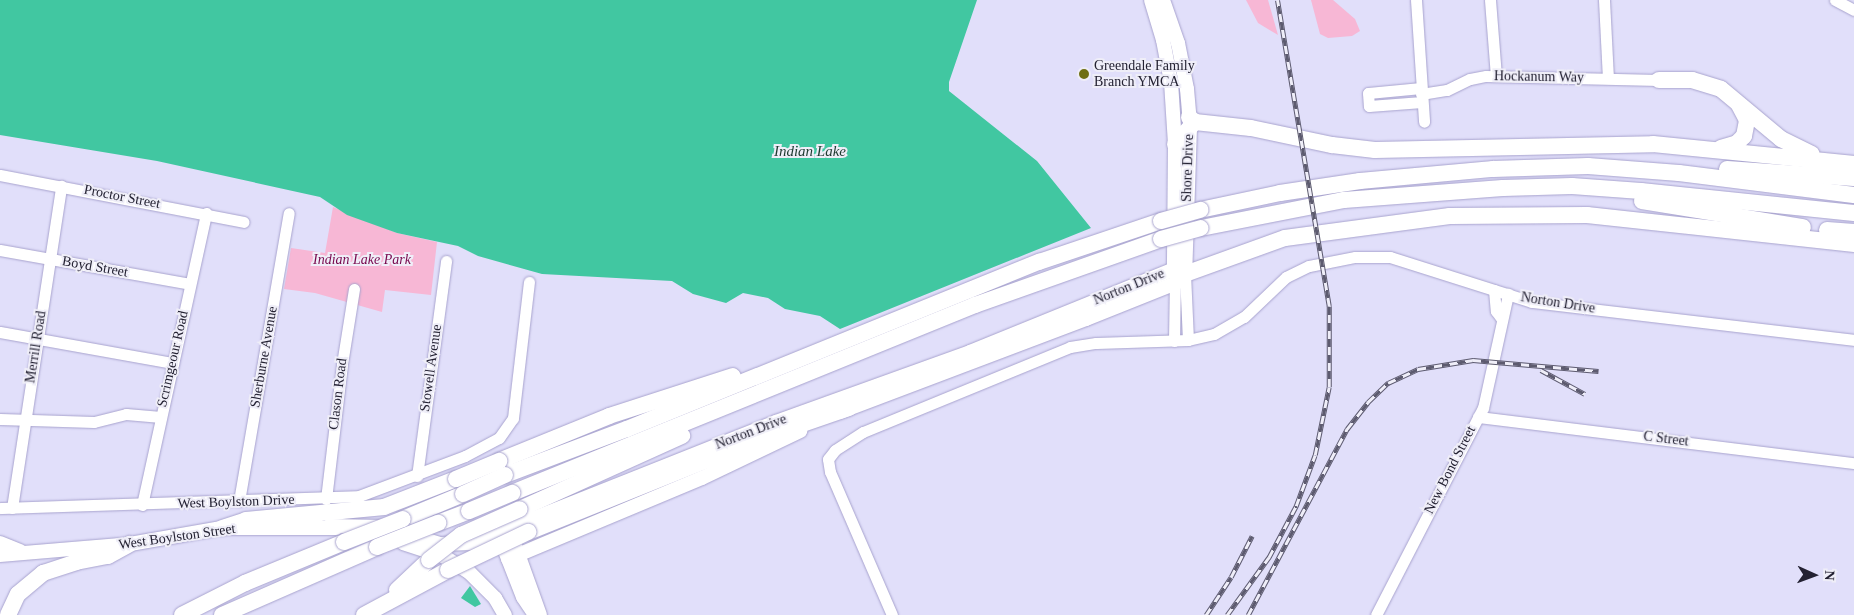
<!DOCTYPE html>
<style>
body{margin:0}
#map{position:relative;width:1854px;height:615px;overflow:hidden;background:#e1dffa;font-family:"Times New Roman",serif}
div>[style]{position:absolute}
[style*='--x']{left:calc(var(--x)*1px);top:calc(var(--y)*1px);width:calc(var(--w)*1px);rotate:calc(var(--a)*1deg)}
.green>*{inset:0;background:#f7b7d5}
.water>*{inset:0;background:#41c7a1}
.roads{filter:drop-shadow(0 0 1px #a8a3ce) drop-shadow(0 0 1px #a8a3ce)}
.minor>*{height:11px;margin:-5.5px;padding:0 5.5px;transform-origin:5.5px;border-radius:5.5px;background:#fff}
.major>*{height:14px;margin:-7px;padding:0 7px;transform-origin:7px;border-radius:7px;background:#fff}
.highway>*{height:16px;margin:-8px;padding:0 8px;transform-origin:8px;border-radius:8px;background:#fff}
.rail>*{height:4.5px;margin-top:-2.25px;transform-origin:0;background:repeating-linear-gradient(90deg,#efeef8 0 8px,#5d5b6f 0 16px);box-sizing:border-box;border-block:1px solid #5d5b6f}
.bridges{filter:drop-shadow(0 0 1px #a8a3ce) drop-shadow(0 0 1px #a8a3ce)}
.highway-bridge>*{height:16px;margin:-8px;padding:0 8px;transform-origin:8px;border-radius:8px;background:#fff}
.dots>*{width:14px;height:14px;translate:-50% -50%;box-sizing:border-box;border:2px solid #efeef8;border-radius:50%}
span{translate:-50% -50%;white-space:nowrap;text-align:center;line-height:1.15;-webkit-text-stroke:4px #efeef8;paint-order:stroke}
.poi-label{font-size:14px;color:#232132}
.left{translate:0 -50%;text-align:left}
.street-label{font-size:14px;color:#232132}
.park-label{font-size:14px;color:#77074d;font-style:italic}
.water-label{font-size:15px;color:#1f3a31;font-style:italic}
.north{position:absolute;left:1789px;top:550px;width:50px;height:50px;-webkit-text-stroke:4px #efeef8;paint-order:stroke;rotate:92deg;font-size:14px;font-weight:700;line-height:20px;text-align:center;color:#232132}
.north::after{content:'';display:block;margin:auto;width:18px;height:22px;background:#232132;clip-path:polygon(50% 0,100% 100%,50% 72%,0 100%)}
</style>
<div id="map">
<div class="green">
<div style="clip-path:polygon(1246px 0,1268px 0,1278px 35px,1258px 23px)"></div>
<div style="clip-path:polygon(1311px 0,1333px 0,1355px 19px,1360px 31px,1352px 36px,1328px 38px,1320px 34px)"></div>
<div style="clip-path:polygon(333px 207px,397px 233px,437px 242px,431px 295px,385px 290px,382px 312px,315px 293px,284px 289px,291px 248px,325px 253px)"></div>
</div>
<div class="water">
<div style="clip-path:polygon(0 0,977px 0,949px 82px,949px 91px,1037px 161px,1091px 228px,840px 329px,820px 316px,785px 309px,768px 298px,743px 293px,726px 303px,693px 294px,672px 281px,542px 274px,478px 256px,458px 246px,397px 233px,347px 215px,320px 197px,157px 161px,0 135px)"></div>
<div style="clip-path:polygon(470px 586px,481px 604px,475px 607px,461px 598px)"></div>
</div>
<div class="roads">
<div class="minor">
<div style="--x:1416;--y:0;--w:122;--a:86.2"></div>
<div style="--x:1490;--y:0;--w:76;--a:85.5"></div>
<div style="--x:1604;--y:0;--w:78;--a:87.1"></div>
<div style="--x:1835;--y:0;--w:21;--a:28"></div>
<div style="--x:1421;--y:88;--w:53;--a:174.6"></div>
<div style="--x:1368;--y:93;--w:13;--a:86"></div>
<div style="--x:1369;--y:106;--w:53;--a:-4.3"></div>
<div style="--x:1421;--y:94;--w:26;--a:-9"></div>
<div style="--x:1447;--y:90;--w:25;--a:-26"></div>
<div style="--x:1470;--y:79;--w:16;--a:-11"></div>
<div style="--x:1486;--y:76;--w:173;--a:1.3"></div>
<div style="--x:0;--y:175;--w:248;--a:10.9"></div>
<div style="--x:0;--y:250;--w:193;--a:10.1"></div>
<div style="--x:1185;--y:274;--w:66;--a:87.4"></div>
<div style="--x:1494;--y:290;--w:21;--a:85"></div>
<div style="--x:1496;--y:311;--w:9;--a:54"></div>
<div style="--x:0;--y:332;--w:176;--a:10.2"></div>
<div style="--x:1174;--y:341;--w:66;--a:-89.1"></div>
<div style="--x:1478;--y:417;--w:379;--a:7"></div>
<div style="--x:0;--y:419;--w:94;--a:1.8"></div>
<div style="--x:94;--y:422;--w:33;--a:-14"></div>
<div style="--x:126;--y:414;--w:35;--a:5"></div>
<div style="--x:417;--y:476;--w:217;--a:-82.3"></div>
<div style="--x:326;--y:499;--w:136;--a:-83.2"></div>
<div style="--x:342;--y:364;--w:76;--a:-80.9"></div>
<div style="--x:239;--y:501;--w:292;--a:-80.2"></div>
<div style="--x:142;--y:505;--w:299;--a:-77.6"></div>
<div style="--x:0;--y:508;--w:359;--a:-1.9"></div>
<div style="--x:359;--y:496;--w:113;--a:-20.7"></div>
<div style="--x:465;--y:456;--w:38;--a:-28"></div>
<div style="--x:499;--y:438;--w:24;--a:-55"></div>
<div style="--x:513;--y:418;--w:137;--a:-83.3"></div>
<div style="--x:12;--y:508;--w:326;--a:-81.3"></div>
<div style="--x:892;--y:615;--w:156;--a:-113.4"></div>
<div style="--x:830;--y:472;--w:13;--a:-99"></div>
<div style="--x:828;--y:459;--w:11;--a:-52"></div>
<div style="--x:835;--y:450;--w:33;--a:-33"></div>
<div style="--x:863;--y:432;--w:224;--a:-22.3"></div>
<div style="--x:1070;--y:347;--w:26;--a:-9"></div>
<div style="--x:1096;--y:343;--w:92;--a:-1.9"></div>
<div style="--x:1188;--y:340;--w:27;--a:-13"></div>
<div style="--x:1214;--y:334;--w:34;--a:-30"></div>
<div style="--x:1244;--y:317;--w:58;--a:-43.6"></div>
<div style="--x:1286;--y:277;--w:25;--a:-26"></div>
<div style="--x:1309;--y:266;--w:47;--a:-11.1"></div>
<div style="--x:1355;--y:257;--w:35;--a:0"></div>
<div style="--x:1390;--y:257;--w:149;--a:17.6"></div>
<div style="--x:1532;--y:302;--w:324;--a:6.7"></div>
<div style="--x:1376;--y:615;--w:233;--a:-62.7"></div>
<div style="--x:1483;--y:408;--w:117;--a:-77.6"></div>
</div>
<div class="major">
<div style="--x:1151;--y:0;--w:42;--a:73.3"></div>
<div style="--x:1163;--y:40;--w:43;--a:79.2"></div>
<div style="--x:1171;--y:82;--w:62;--a:86.3"></div>
<div style="--x:1175;--y:144;--w:125;--a:90.5"></div>
<div style="--x:1163;--y:0;--w:46;--a:70.8"></div>
<div style="--x:1178;--y:43;--w:47;--a:78.9"></div>
<div style="--x:1187;--y:89;--w:38;--a:85"></div>
<div style="--x:1190;--y:127;--w:147;--a:91.9"></div>
<div style="--x:840;--y:412;--w:263;--a:-20.7"></div>
<div style="--x:1086;--y:319;--w:97;--a:-21.8"></div>
<div style="--x:1176;--y:283;--w:13;--a:-45"></div>
<div style="--x:329;--y:526;--w:54;--a:1.1"></div>
<div style="--x:404;--y:533;--w:39;--a:17"></div>
<div style="--x:441;--y:544;--w:31;--a:-2"></div>
<div style="--x:472;--y:543;--w:327;--a:-21.7"></div>
<div style="--x:776;--y:422;--w:206;--a:-19.8"></div>
<div style="--x:970;--y:352;--w:220;--a:-22.1"></div>
<div style="--x:1174;--y:269;--w:12;--a:24"></div>
<div style="--x:0;--y:543;--w:22;--a:22"></div>
<div style="--x:403;--y:543;--w:42;--a:18"></div>
<div style="--x:443;--y:556;--w:31;--a:32"></div>
<div style="--x:469;--y:572;--w:37;--a:45"></div>
<div style="--x:495;--y:598;--w:20;--a:60"></div>
<div style="--x:516;--y:548;--w:71;--a:70.3"></div>
<div style="--x:505;--y:551;--w:49;--a:68.6"></div>
<div style="--x:523;--y:597;--w:22;--a:56"></div>
<div style="--x:0;--y:555;--w:130;--a:-4.8"></div>
<div style="--x:130;--y:544;--w:93;--a:-9.9"></div>
<div style="--x:222;--y:528;--w:114;--a:0"></div>
<div style="--x:508;--y:559;--w:210;--a:-22.7"></div>
<div style="--x:702;--y:478;--w:109;--a:-25.6"></div>
</div>
<div class="highway">
<div style="--x:1659;--y:80;--w:33;--a:0"></div>
<div style="--x:1692;--y:80;--w:30;--a:17"></div>
<div style="--x:1721;--y:89;--w:78;--a:39.8"></div>
<div style="--x:1781;--y:139;--w:34;--a:26"></div>
<div style="--x:1189;--y:117;--w:8;--a:40"></div>
<div style="--x:1195;--y:122;--w:56;--a:6.1"></div>
<div style="--x:1251;--y:128;--w:83;--a:11.9"></div>
<div style="--x:1332;--y:145;--w:43;--a:6.6"></div>
<div style="--x:1375;--y:150;--w:278;--a:-1.2"></div>
<div style="--x:1653;--y:144;--w:202;--a:5.7"></div>
<div style="--x:1175;--y:144;--w:30;--a:-48"></div>
<div style="--x:1721;--y:148;--w:17;--a:-17"></div>
<div style="--x:1737;--y:143;--w:10;--a:-45"></div>
<div style="--x:1744;--y:136;--w:16;--a:-79"></div>
<div style="--x:1747;--y:120;--w:17;--a:-118"></div>
<div style="--x:1727;--y:169;--w:127;--a:4.1"></div>
<div style="--x:1642;--y:201;--w:163;--a:9.2"></div>
<div style="--x:1200;--y:210;--w:82;--a:-12"></div>
<div style="--x:1280;--y:193;--w:81;--a:-8.5"></div>
<div style="--x:1360;--y:181;--w:134;--a:-5.2"></div>
<div style="--x:1493;--y:169;--w:95;--a:-1.8"></div>
<div style="--x:1588;--y:166;--w:91;--a:4.4"></div>
<div style="--x:1679;--y:173;--w:176;--a:7.2"></div>
<div style="--x:1201;--y:228;--w:146;--a:-11.1"></div>
<div style="--x:1344;--y:200;--w:159;--a:-4.3"></div>
<div style="--x:1503;--y:188;--w:69;--a:-1.7"></div>
<div style="--x:1572;--y:186;--w:69;--a:4.1"></div>
<div style="--x:1641;--y:191;--w:214;--a:5.9"></div>
<div style="--x:1827;--y:230;--w:27;--a:4"></div>
<div style="--x:1185;--y:274;--w:106;--a:-19.8"></div>
<div style="--x:1285;--y:238;--w:166;--a:-7.6"></div>
<div style="--x:1450;--y:216;--w:137;--a:-0.4"></div>
<div style="--x:1587;--y:215;--w:269;--a:6.2"></div>
<div style="--x:499;--y:461;--w:119;--a:-22.2"></div>
<div style="--x:609;--y:416;--w:130;--a:-17.9"></div>
<div style="--x:505;--y:475;--w:130;--a:-20.7"></div>
<div style="--x:627;--y:429;--w:445;--a:-22.1"></div>
<div style="--x:1039;--y:262;--w:129;--a:-18.6"></div>
<div style="--x:512;--y:493;--w:500;--a:-22.1"></div>
<div style="--x:975;--y:305;--w:197;--a:-19.5"></div>
<div style="--x:520;--y:509;--w:178;--a:-24.3"></div>
<div style="--x:403;--y:519;--w:65;--a:-22.6"></div>
<div style="--x:438;--y:523;--w:33;--a:-21"></div>
<div style="--x:222;--y:528;--w:25;--a:-18"></div>
<div style="--x:246;--y:520;--w:139;--a:-5.4"></div>
<div style="--x:384;--y:507;--w:77;--a:-21.3"></div>
<div style="--x:528;--y:532;--w:252;--a:-21.9"></div>
<div style="--x:762;--y:438;--w:92;--a:-19"></div>
<div style="--x:397;--y:590;--w:44;--a:-43.2"></div>
<div style="--x:8;--y:615;--w:23;--a:-65"></div>
<div style="--x:18;--y:594;--w:33;--a:-40"></div>
<div style="--x:43;--y:573;--w:35;--a:-18"></div>
<div style="--x:76;--y:562;--w:33;--a:-11"></div>
<div style="--x:108;--y:556;--w:25;--a:-29"></div>
<div style="--x:182;--y:615;--w:71;--a:-26.9"></div>
<div style="--x:245;--y:583;--w:107;--a:-22.5"></div>
<div style="--x:222;--y:615;--w:169;--a:-23.7"></div>
<div style="--x:364;--y:615;--w:95;--a:-28.2"></div>
</div>
</div>
<div class="rail">
<div style="--x:1541;--y:370;--w:50;--a:28.6"></div>
<div style="--x:1206;--y:615;--w:45;--a:-56.7"></div>
<div style="--x:1231;--y:577;--w:46;--a:-62.9"></div>
<div style="--x:1227;--y:615;--w:72;--a:-54.1"></div>
<div style="--x:1269;--y:557;--w:58;--a:-62.1"></div>
<div style="--x:1296;--y:506;--w:54;--a:-69.6"></div>
<div style="--x:1315;--y:455;--w:69;--a:-78.4"></div>
<div style="--x:1329;--y:387;--w:81;--a:-90"></div>
<div style="--x:1329;--y:306;--w:310;--a:-99.6"></div>
<div style="--x:1248;--y:615;--w:211;--a:-62"></div>
<div style="--x:1347;--y:429;--w:34;--a:-52"></div>
<div style="--x:1368;--y:402;--w:28;--a:-44"></div>
<div style="--x:1388;--y:383;--w:33;--a:-25"></div>
<div style="--x:1418;--y:369;--w:56;--a:-9.3"></div>
<div style="--x:1473;--y:360;--w:126;--a:5"></div>
</div>
<div class="bridges">
<div class="highway-bridge">
<div style="--x:1161;--y:221;--w:41;--a:-15.8"></div>
<div style="--x:1161;--y:239;--w:41;--a:-15.4"></div>
<div style="--x:456;--y:479;--w:47;--a:-22.7"></div>
<div style="--x:463;--y:494;--w:46;--a:-24.3"></div>
<div style="--x:469;--y:511;--w:47;--a:-22.7"></div>
<div style="--x:344;--y:542;--w:63;--a:-21.3"></div>
<div style="--x:377;--y:547;--w:66;--a:-21.5"></div>
<div style="--x:429;--y:560;--w:41;--a:-38"></div>
<div style="--x:461;--y:535;--w:64;--a:-23.8"></div>
<div style="--x:448;--y:570;--w:89;--a:-25.4"></div>
</div>
</div>
<div class="dots">
<div style="left:1084px;top:74px;background:#6f6f12"></div>
</div>
<div class="poi-label">
<span class="left" style="left:1094px;top:74px">Greendale Family<br>Branch YMCA</span>
</div>
<div class="street-label">
<span style="left:1539px;top:77px;rotate:1deg">Hockanum Way</span>
<span style="left:1188px;top:168px;rotate:-88deg">Shore Drive</span>
<span style="left:122px;top:197px;rotate:11deg">Proctor Street</span>
<span style="left:95px;top:267px;rotate:10deg">Boyd Street</span>
<span style="left:1129px;top:287px;rotate:-22deg">Norton Drive</span>
<span style="left:1558px;top:303px;rotate:9deg">Norton Drive</span>
<span style="left:36px;top:347px;rotate:-81deg">Merrill Road</span>
<span style="left:264px;top:357px;rotate:-80deg">Sherburne Avenue</span>
<span style="left:173px;top:359px;rotate:-77deg">Scrimgeour Road</span>
<span style="left:431px;top:368px;rotate:-82deg">Stowell Avenue</span>
<span style="left:338px;top:394px;rotate:-83deg">Clason Road</span>
<span style="left:751px;top:432px;rotate:-21deg">Norton Drive</span>
<span style="left:1666px;top:439px;rotate:7deg">C Street</span>
<span style="left:1450px;top:470px;rotate:-63deg">New Bond Street</span>
<span style="left:236px;top:502px;rotate:-2deg">West Boylston Drive</span>
<span style="left:177px;top:537px;rotate:-8deg">West Boylston Street</span>
</div>
<div class="park-label">
<span style="left:362px;top:260px">Indian Lake Park</span>
</div>
<div class="water-label">
<span style="left:810px;top:152px">Indian Lake</span>
</div>
<div class="north">N</div>
</div>
